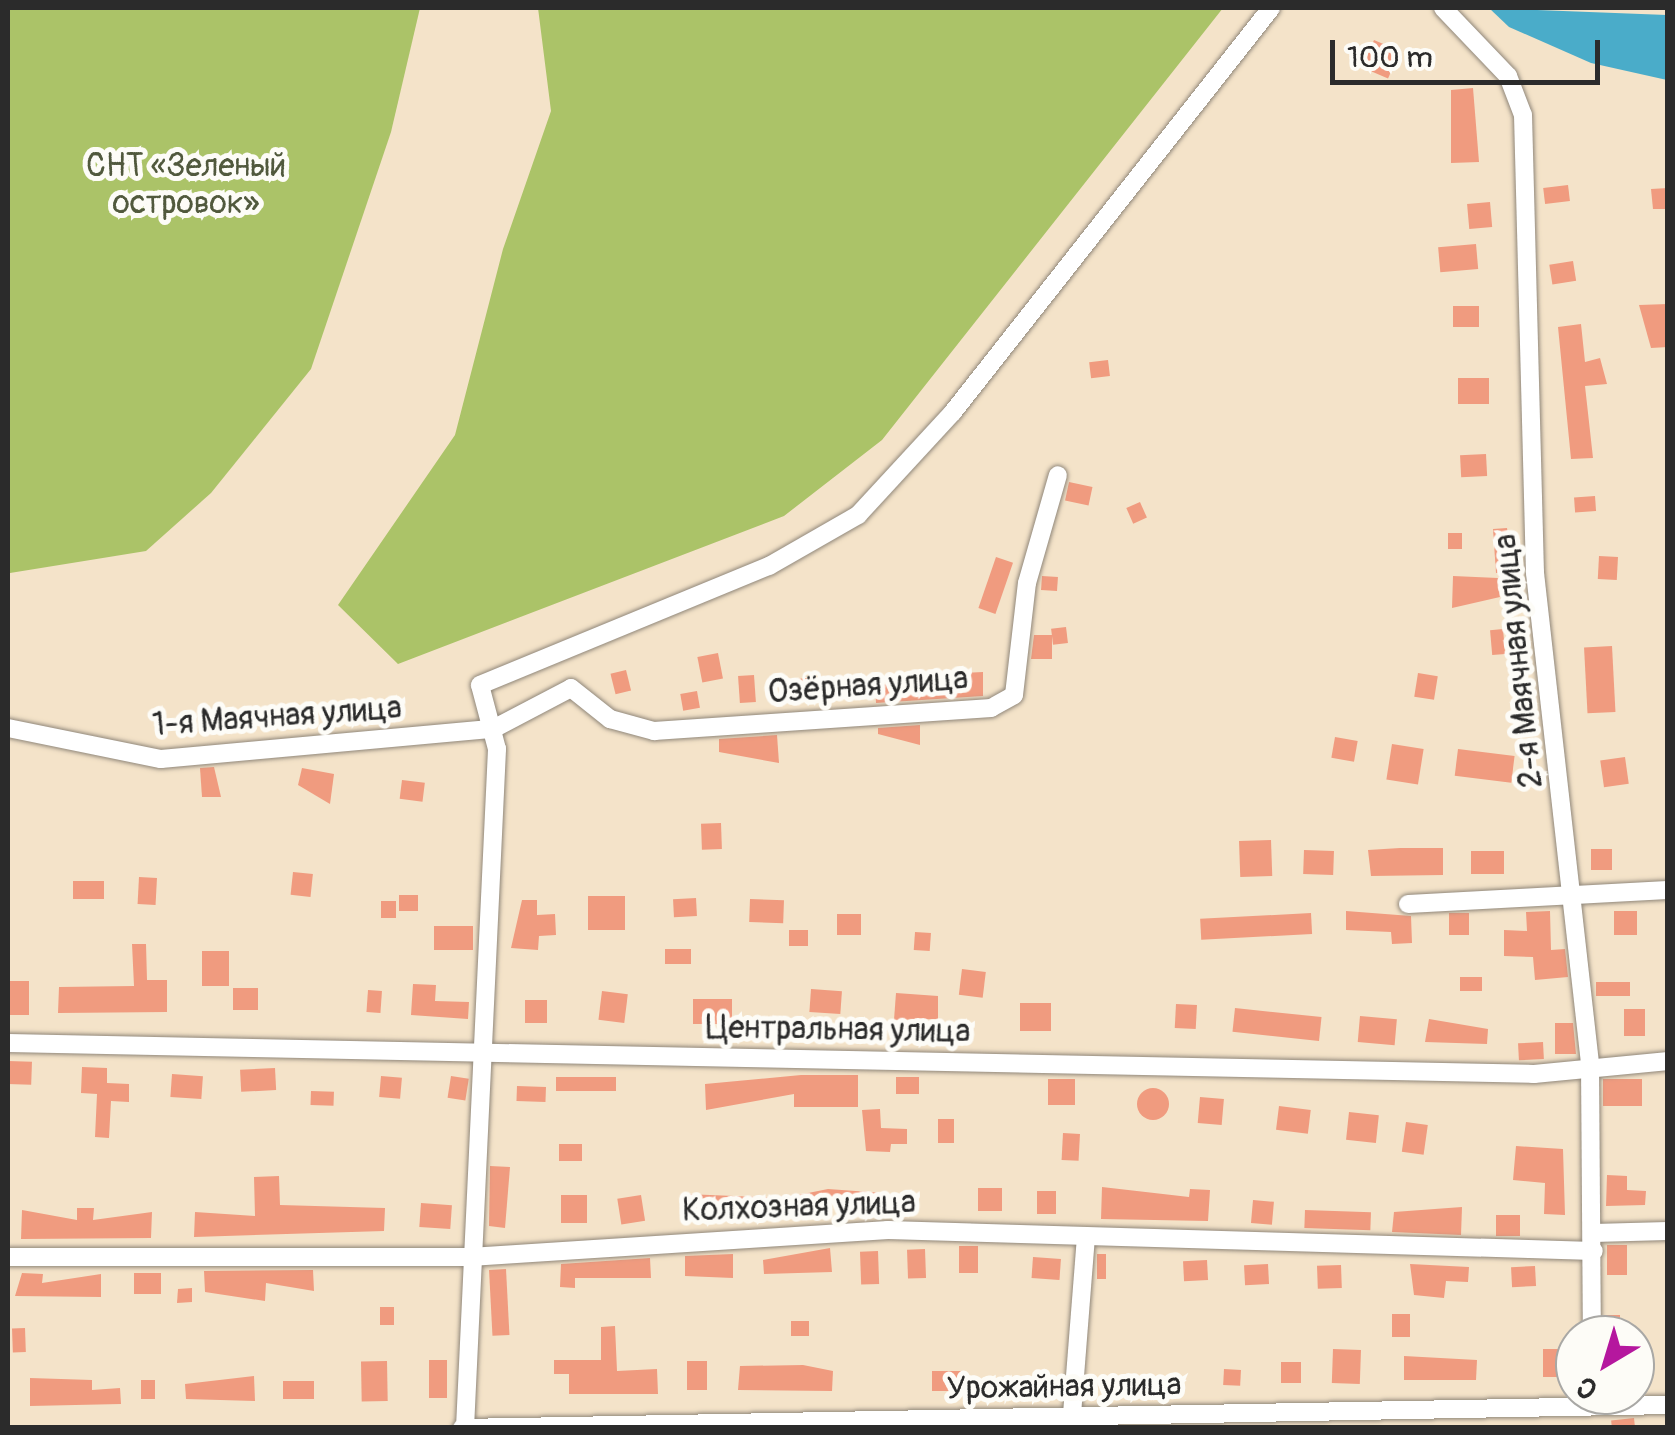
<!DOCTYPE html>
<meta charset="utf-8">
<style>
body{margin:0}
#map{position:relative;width:1675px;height:1435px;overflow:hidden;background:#f4e3c9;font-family:Pangolin,sans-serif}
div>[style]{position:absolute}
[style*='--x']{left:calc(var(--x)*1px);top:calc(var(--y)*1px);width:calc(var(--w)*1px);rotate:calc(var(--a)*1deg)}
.green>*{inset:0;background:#abc368}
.water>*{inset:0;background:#4aacc9}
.building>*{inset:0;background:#f09b7f;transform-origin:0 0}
.round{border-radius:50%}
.roads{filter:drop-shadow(0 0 2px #90877a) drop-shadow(0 0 2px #90877a)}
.minor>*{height:18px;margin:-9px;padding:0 9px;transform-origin:9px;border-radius:9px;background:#fff}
span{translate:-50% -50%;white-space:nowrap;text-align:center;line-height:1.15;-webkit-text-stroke:10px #fdfcf7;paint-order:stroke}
.park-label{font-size:32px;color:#51593d}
.street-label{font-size:32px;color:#2b2b2b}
.frame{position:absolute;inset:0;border:10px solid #2b2b2b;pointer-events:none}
.north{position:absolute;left:1555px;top:1315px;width:100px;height:100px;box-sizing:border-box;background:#fdfcf7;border:2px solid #a9a8a5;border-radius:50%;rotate:218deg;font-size:28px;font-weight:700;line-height:40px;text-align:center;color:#2b2b2b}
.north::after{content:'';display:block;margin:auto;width:35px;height:45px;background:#b5179e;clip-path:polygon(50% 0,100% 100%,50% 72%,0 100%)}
.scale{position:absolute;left:1330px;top:40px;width:270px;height:45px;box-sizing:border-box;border:5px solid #2b2b2b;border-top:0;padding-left:12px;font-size:30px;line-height:35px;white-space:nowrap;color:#2b2b2b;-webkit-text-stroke:8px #fdfcf7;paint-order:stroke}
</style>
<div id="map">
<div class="green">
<div style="clip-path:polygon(8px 8px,420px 8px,391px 132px,311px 369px,211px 493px,146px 551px,10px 573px)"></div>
<div style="clip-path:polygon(538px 8px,1223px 8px,882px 440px,784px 516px,398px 664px,338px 605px,455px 435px,503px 249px,551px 111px)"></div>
</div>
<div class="water">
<div style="clip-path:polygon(1489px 8px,1667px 15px,1667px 80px,1591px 63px,1509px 27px)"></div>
</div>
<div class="building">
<div style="left:1374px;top:40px;width:28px;height:30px;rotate:23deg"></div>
<div style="clip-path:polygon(1473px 88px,1479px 162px,1451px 163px,1451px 90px)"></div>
<div style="left:1568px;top:185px;width:16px;height:25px;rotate:83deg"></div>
<div style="clip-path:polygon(1668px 188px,1668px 209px,1653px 209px,1651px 189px)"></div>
<div style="left:1490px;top:202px;width:25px;height:23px;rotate:85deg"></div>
<div style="left:1476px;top:244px;width:25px;height:38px;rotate:85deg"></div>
<div style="left:1573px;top:261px;width:20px;height:24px;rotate:81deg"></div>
<div style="clip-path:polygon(1668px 304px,1668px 347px,1651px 348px,1639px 305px)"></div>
<div style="left:1453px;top:306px;width:26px;height:21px"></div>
<div style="clip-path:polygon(1581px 324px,1585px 362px,1600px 358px,1607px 384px,1585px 386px,1593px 458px,1571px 459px,1558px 327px)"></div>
<div style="left:1108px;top:360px;width:16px;height:19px;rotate:83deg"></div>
<div style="left:1458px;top:378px;width:31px;height:26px"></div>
<div style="left:1486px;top:454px;width:22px;height:26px;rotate:87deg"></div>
<div style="left:1069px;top:482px;width:24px;height:19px;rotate:12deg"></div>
<div style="left:1595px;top:496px;width:15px;height:21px;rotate:86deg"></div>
<div style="left:1140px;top:502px;width:17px;height:15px;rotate:66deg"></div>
<div style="clip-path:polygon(1507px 528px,1513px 571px,1496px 573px,1493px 529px)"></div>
<div style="left:1448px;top:533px;width:14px;height:16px"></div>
<div style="left:1599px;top:556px;width:19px;height:23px;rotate:3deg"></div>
<div style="left:996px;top:557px;width:18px;height:54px;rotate:19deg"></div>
<div style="left:1042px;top:576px;width:16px;height:14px;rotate:4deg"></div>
<div style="clip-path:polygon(1453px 576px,1498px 578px,1500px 597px,1452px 608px)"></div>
<div style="left:1066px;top:627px;width:16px;height:15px;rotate:83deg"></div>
<div style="left:1503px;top:629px;width:25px;height:13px;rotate:85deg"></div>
<div style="clip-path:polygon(1034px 635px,1052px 635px,1052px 659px,1031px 659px)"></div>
<div style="left:1612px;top:646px;width:66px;height:28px;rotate:87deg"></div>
<div style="left:718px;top:653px;width:26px;height:21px;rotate:79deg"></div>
<div style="left:626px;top:670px;width:21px;height:16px;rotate:76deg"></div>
<div style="clip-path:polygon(983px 672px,983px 696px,876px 703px,875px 684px,950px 687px,963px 673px)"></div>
<div style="left:1418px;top:673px;width:20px;height:24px;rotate:9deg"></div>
<div style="left:754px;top:675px;width:27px;height:16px;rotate:86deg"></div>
<div style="left:807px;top:678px;width:20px;height:19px;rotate:84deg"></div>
<div style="left:697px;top:691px;width:17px;height:17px;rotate:80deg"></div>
<div style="clip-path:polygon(920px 725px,920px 745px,878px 734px,878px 728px)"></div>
<div style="clip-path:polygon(777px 735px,779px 763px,719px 752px,719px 739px)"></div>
<div style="left:1335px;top:737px;width:23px;height:21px;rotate:10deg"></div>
<div style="left:1392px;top:744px;width:32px;height:36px;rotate:9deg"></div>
<div style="left:1458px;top:749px;width:57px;height:27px;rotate:7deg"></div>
<div style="left:1625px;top:757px;width:27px;height:25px;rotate:82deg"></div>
<div style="clip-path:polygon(214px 767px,221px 797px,202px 797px,200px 768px)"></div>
<div style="clip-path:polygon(302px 768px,334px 774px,330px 804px,298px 785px)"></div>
<div style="left:402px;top:780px;width:23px;height:19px;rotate:7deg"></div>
<div style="left:721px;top:823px;width:26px;height:20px;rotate:88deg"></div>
<div style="left:1271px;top:840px;width:36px;height:32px;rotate:88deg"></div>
<div style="clip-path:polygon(1400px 848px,1443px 848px,1443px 875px,1371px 876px,1368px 850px)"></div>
<div style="left:1591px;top:849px;width:21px;height:21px"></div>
<div style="left:1304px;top:850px;width:30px;height:24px;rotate:2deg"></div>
<div style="left:1504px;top:851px;width:23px;height:33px;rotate:90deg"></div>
<div style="left:293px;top:872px;width:20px;height:23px;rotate:6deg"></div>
<div style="left:139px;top:877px;width:18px;height:27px;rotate:3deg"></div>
<div style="left:73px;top:881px;width:31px;height:18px"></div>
<div style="left:399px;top:895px;width:19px;height:16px"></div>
<div style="left:588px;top:896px;width:37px;height:34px"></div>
<div style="left:696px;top:898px;width:18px;height:23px;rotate:87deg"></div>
<div style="left:750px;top:899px;width:34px;height:23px;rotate:2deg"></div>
<div style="clip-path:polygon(522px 900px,537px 900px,537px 915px,555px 914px,556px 935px,539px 936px,538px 950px,511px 948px)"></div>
<div style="left:381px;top:901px;width:15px;height:17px"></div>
<div style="clip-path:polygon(1346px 911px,1411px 916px,1412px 943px,1392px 944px,1391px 932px,1346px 930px)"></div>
<div style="clip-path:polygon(1550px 911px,1551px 950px,1565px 949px,1568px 977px,1535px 980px,1533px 957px,1504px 956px,1504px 930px,1527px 931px,1526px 912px)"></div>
<div style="left:1614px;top:911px;width:23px;height:24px"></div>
<div style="left:1311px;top:913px;width:21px;height:111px;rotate:87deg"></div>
<div style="left:1469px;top:913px;width:22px;height:20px;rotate:90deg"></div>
<div style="left:837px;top:914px;width:24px;height:21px"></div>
<div style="left:434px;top:926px;width:39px;height:24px"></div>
<div style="left:789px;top:930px;width:19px;height:16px"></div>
<div style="left:915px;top:932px;width:16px;height:18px;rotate:4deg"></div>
<div style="clip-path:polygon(132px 944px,146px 944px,147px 980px,167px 980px,167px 1012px,58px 1013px,59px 987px,134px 986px)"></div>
<div style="left:665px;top:949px;width:26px;height:15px"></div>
<div style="left:202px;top:951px;width:27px;height:35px"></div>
<div style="left:962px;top:969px;width:24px;height:26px;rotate:7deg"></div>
<div style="left:1460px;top:977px;width:22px;height:14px"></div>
<div style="left:8px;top:981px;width:21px;height:34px"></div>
<div style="left:1596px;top:982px;width:34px;height:14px"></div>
<div style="clip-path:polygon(413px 984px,436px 985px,435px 1001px,469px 1002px,468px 1019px,411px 1015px)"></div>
<div style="left:258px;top:988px;width:22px;height:25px;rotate:90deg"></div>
<div style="left:811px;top:989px;width:31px;height:23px;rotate:4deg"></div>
<div style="left:368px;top:990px;width:14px;height:22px;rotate:4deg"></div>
<div style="left:602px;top:991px;width:26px;height:29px;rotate:7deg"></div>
<div style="clip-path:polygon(896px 993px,938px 996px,938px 1019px,894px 1020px)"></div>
<div style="left:693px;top:999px;width:39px;height:25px"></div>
<div style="left:525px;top:1000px;width:22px;height:23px"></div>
<div style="left:1020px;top:1003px;width:31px;height:28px"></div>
<div style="left:1176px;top:1004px;width:21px;height:24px;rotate:3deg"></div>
<div style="left:1235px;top:1008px;width:87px;height:24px;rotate:6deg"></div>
<div style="left:1624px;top:1009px;width:21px;height:27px"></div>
<div style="left:1360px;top:1016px;width:37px;height:26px;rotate:5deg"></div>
<div style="clip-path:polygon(1429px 1019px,1488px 1029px,1487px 1044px,1425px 1042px)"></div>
<div style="clip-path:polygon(1555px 1023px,1573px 1023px,1576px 1054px,1555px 1054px)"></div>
<div style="left:1543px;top:1042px;width:17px;height:25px;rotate:87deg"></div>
<div style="left:8px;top:1061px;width:24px;height:23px;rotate:2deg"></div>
<div style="clip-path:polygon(82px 1067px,107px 1068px,107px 1083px,129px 1084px,129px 1102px,111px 1101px,109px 1138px,95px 1137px,97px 1094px,81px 1093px)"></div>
<div style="left:275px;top:1068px;width:22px;height:35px;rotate:87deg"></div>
<div style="left:172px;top:1074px;width:31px;height:23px;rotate:4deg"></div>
<div style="clip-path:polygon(801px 1075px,858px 1075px,858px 1107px,794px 1107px,794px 1094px,706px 1110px,705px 1084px)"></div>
<div style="left:381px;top:1076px;width:21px;height:21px;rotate:5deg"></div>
<div style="left:451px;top:1076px;width:18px;height:22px;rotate:9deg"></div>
<div style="left:616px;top:1077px;width:14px;height:60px;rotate:90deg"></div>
<div style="left:919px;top:1077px;width:17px;height:23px;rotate:90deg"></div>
<div style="left:1048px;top:1079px;width:27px;height:26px"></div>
<div style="left:1642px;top:1079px;width:27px;height:39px;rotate:90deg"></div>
<div style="left:517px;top:1086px;width:29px;height:15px;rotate:2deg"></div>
<div class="round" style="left:1137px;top:1088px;width:32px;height:32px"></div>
<div style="left:311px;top:1091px;width:23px;height:14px;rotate:2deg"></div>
<div style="left:1200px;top:1097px;width:24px;height:26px;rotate:5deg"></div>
<div style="left:1279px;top:1106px;width:32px;height:24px;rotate:7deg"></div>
<div style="clip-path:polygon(880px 1109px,881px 1128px,907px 1129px,907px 1144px,891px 1144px,890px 1152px,866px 1151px,862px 1110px)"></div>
<div style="left:1349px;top:1112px;width:30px;height:28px;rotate:6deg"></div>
<div style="left:938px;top:1119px;width:16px;height:24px"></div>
<div style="left:1406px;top:1122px;width:22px;height:30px;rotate:8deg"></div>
<div style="left:1063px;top:1133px;width:17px;height:27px;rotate:3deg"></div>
<div style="left:559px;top:1144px;width:23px;height:17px"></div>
<div style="clip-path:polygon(1516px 1146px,1563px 1149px,1565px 1215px,1544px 1214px,1545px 1183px,1513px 1180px)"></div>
<div style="clip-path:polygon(490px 1166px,510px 1167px,505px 1228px,489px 1226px)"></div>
<div style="clip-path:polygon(1607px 1175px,1627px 1176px,1627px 1190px,1646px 1191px,1645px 1205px,1606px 1206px)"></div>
<div style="clip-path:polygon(279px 1176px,280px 1205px,385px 1208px,384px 1231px,194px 1237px,195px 1212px,255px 1216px,254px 1177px)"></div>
<div style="clip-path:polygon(1102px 1187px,1189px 1197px,1190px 1189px,1210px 1190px,1208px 1221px,1101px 1219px)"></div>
<div style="left:978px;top:1188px;width:24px;height:23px"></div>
<div style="clip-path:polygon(828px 1189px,883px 1193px,883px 1209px,849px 1202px,688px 1214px,686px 1194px,783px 1198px)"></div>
<div style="left:1037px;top:1191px;width:19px;height:23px"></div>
<div style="left:561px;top:1195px;width:26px;height:28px"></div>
<div style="left:641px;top:1195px;width:26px;height:24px;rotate:81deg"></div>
<div style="left:1253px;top:1200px;width:21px;height:23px;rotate:5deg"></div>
<div style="left:421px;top:1203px;width:31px;height:24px;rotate:4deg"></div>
<div style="clip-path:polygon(1462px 1207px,1461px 1235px,1392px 1232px,1394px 1212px)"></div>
<div style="clip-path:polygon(77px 1208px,94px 1208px,93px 1220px,152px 1212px,151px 1238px,21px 1239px,22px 1210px,77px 1220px)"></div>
<div style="left:1305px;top:1210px;width:66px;height:18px;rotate:2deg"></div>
<div style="left:1520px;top:1215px;width:21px;height:24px;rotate:90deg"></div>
<div style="left:1607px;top:1245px;width:20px;height:30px"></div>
<div style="left:959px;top:1246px;width:19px;height:27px"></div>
<div style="clip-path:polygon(830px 1248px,832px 1272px,764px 1274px,763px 1260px)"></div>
<div style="left:925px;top:1249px;width:29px;height:18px;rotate:88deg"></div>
<div style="left:878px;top:1251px;width:33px;height:18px;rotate:88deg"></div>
<div style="clip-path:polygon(733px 1254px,733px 1278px,685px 1276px,685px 1256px)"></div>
<div style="left:1097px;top:1254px;width:9px;height:25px"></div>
<div style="left:1033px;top:1257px;width:28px;height:21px;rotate:4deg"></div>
<div style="clip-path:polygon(650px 1258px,651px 1278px,575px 1278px,575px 1288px,560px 1287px,561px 1264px)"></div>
<div style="left:1207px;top:1260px;width:20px;height:24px;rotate:87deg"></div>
<div style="left:1268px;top:1264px;width:20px;height:24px;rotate:87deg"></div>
<div style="clip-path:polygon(1410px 1264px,1469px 1267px,1468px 1282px,1446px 1281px,1444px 1298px,1414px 1295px)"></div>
<div style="left:1341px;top:1265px;width:23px;height:24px;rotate:88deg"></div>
<div style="left:1535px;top:1266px;width:20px;height:24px;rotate:87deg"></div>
<div style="left:506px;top:1269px;width:66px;height:17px;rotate:87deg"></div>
<div style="clip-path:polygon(313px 1270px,314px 1291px,266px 1283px,265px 1301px,205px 1292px,204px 1271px)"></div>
<div style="clip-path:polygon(22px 1273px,43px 1274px,42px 1283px,101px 1274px,101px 1297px,15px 1296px)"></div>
<div style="left:134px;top:1273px;width:27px;height:21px"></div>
<div style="clip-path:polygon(192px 1288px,192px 1302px,177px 1303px,178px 1289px)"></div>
<div style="left:380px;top:1307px;width:14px;height:18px"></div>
<div style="left:1392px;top:1314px;width:18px;height:23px"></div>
<div style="left:1604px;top:1315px;width:16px;height:18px"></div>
<div style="left:791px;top:1321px;width:18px;height:15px"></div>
<div style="clip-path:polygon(615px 1326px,617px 1371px,657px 1369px,658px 1394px,569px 1394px,569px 1374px,554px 1374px,554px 1360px,601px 1360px,601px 1327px)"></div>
<div style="left:25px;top:1328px;width:24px;height:13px;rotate:88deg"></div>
<div style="left:1333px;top:1349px;width:28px;height:34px;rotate:2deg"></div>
<div style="left:1543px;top:1349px;width:25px;height:28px"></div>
<div style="clip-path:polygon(1404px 1356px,1477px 1360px,1476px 1380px,1404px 1380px)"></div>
<div style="left:429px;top:1360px;width:18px;height:38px"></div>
<div style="left:387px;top:1361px;width:40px;height:26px;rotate:89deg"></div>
<div style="left:707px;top:1361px;width:29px;height:20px;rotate:90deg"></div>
<div style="left:1281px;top:1362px;width:20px;height:21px"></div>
<div style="clip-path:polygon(803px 1365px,833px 1371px,832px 1391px,738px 1390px,740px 1366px)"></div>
<div style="left:1224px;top:1369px;width:17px;height:16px;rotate:3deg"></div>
<div style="left:932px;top:1371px;width:29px;height:20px"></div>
<div style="clip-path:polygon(254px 1376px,255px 1401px,186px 1399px,185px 1384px)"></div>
<div style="clip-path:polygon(30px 1378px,92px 1380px,92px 1390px,120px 1388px,121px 1404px,30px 1406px)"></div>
<div style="left:141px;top:1380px;width:14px;height:19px"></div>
<div style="left:283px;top:1381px;width:31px;height:18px"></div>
<div style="left:1634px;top:1418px;width:10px;height:23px;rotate:84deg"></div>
</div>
<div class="roads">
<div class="minor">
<div style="--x:1443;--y:8;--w:94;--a:46.3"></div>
<div style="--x:1508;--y:76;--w:42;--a:69"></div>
<div style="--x:1523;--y:115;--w:458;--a:88.5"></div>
<div style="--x:1535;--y:573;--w:493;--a:83.6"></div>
<div style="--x:1590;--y:1063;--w:272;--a:89.6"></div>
<div style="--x:8;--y:728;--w:156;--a:11.5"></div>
<div style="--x:161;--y:759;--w:333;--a:-5.2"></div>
<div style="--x:493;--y:729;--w:88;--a:-27.7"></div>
<div style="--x:571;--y:688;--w:50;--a:38.5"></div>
<div style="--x:610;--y:719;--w:46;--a:15.3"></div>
<div style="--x:654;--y:731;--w:338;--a:-3.9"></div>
<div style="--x:991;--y:708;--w:26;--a:-29"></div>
<div style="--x:1014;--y:695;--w:113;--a:-83.4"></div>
<div style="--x:1027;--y:583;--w:112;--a:-74"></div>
<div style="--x:1408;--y:904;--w:260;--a:-3.1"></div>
<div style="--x:8;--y:1043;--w:1526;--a:1.16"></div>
<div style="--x:1534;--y:1074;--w:135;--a:-5.5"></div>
<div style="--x:1593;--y:1233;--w:75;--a:-1.5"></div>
<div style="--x:8;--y:1257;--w:462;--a:0"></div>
<div style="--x:470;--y:1257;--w:419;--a:-3.7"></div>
<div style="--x:888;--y:1230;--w:706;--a:1.7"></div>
<div style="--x:1071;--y:1427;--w:190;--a:-85.5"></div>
<div style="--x:462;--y:1428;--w:1206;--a:-1.09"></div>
<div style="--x:465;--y:1428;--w:680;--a:-87.3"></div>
<div style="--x:497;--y:749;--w:66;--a:-104.9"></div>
<div style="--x:480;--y:685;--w:313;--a:-22.4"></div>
<div style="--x:769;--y:566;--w:103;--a:-29.8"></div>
<div style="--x:858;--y:515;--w:140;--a:-47.3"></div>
<div style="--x:953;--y:412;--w:514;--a:-51.79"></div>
</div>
</div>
<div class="park-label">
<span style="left:186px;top:185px">СНТ «Зеленый<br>островок»</span>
</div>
<div class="street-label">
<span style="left:1519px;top:661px;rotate:-96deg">2-я Маячная улица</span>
<span style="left:868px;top:686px;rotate:-4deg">Озёрная улица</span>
<span style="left:277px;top:717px;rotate:-4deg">1-я Маячная улица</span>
<span style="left:838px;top:1030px;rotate:1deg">Центральная улица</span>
<span style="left:799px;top:1207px;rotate:-2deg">Колхозная улица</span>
<span style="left:1064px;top:1387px;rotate:-1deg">Урожайная улица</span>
</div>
<div class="frame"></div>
<div class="north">С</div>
<div class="scale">100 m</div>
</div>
